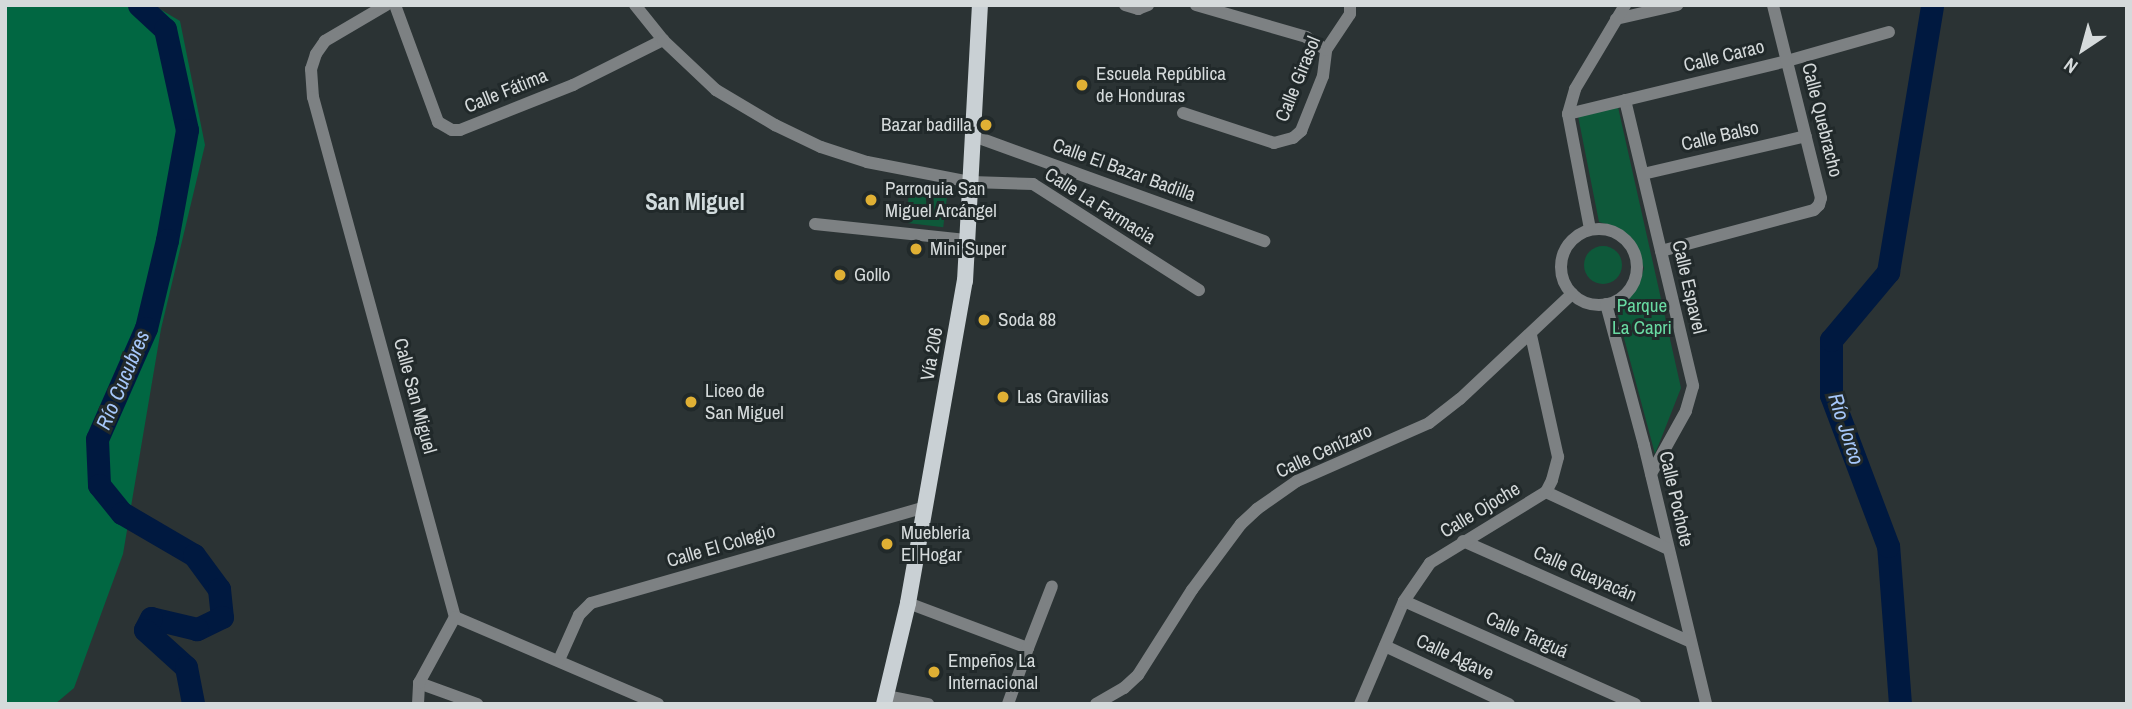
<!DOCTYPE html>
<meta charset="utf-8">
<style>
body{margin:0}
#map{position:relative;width:2132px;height:709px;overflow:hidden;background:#2b3334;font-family:"Archivo Narrow",sans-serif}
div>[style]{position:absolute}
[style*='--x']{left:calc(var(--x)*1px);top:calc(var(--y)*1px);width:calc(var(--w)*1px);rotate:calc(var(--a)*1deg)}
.green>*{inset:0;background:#0e593a;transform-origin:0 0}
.round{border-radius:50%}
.forest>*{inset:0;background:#016742}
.river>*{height:23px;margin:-11.5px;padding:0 11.5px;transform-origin:11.5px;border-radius:11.5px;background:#001940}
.minor>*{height:12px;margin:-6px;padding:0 6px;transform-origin:6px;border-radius:6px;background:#7d8183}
.minor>.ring{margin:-6px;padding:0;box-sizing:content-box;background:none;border:12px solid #7d8183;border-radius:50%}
.major>*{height:16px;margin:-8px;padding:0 8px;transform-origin:8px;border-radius:8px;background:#c9d0d4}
.dots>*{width:19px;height:19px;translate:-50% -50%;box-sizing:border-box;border:4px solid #21292a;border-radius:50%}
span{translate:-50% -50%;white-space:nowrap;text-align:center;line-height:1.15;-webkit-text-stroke:6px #21292a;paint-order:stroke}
.street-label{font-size:19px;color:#d5dadb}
.poi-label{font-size:19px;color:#d5dadb}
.left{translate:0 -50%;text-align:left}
.right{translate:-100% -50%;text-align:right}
.park-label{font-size:19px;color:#68daa2}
.water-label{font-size:21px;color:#a6c7fa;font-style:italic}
.quarter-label{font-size:23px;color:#d2dcde;font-weight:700}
.frame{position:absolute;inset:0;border:7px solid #d5dadb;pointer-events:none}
.north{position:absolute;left:2048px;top:14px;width:70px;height:70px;-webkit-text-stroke:5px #21292a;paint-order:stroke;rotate:216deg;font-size:19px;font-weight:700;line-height:28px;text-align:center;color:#d5dadb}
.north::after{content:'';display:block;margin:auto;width:24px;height:32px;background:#d5dadb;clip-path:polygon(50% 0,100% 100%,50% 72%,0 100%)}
</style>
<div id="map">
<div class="green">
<div style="clip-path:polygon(1618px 107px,1681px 388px,1655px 454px,1616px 308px,1630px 297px,1640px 282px,1644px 268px,1632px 238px,1610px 225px,1599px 222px,1578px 116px)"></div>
<div style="left:910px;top:186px;width:38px;height:37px;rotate:7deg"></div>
<div class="round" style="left:1584px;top:246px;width:38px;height:38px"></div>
</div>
<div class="forest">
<div style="clip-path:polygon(5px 5px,153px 5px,180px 21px,205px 145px,161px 329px,123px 554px,74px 688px,55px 704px,5px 704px)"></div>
</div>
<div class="river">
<div style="--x:139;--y:5;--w:35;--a:43"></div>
<div style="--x:165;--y:29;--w:103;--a:77.7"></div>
<div style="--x:187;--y:130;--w:112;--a:100.3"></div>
<div style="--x:167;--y:240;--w:90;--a:103.4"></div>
<div style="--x:146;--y:328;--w:121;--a:113.8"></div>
<div style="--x:97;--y:439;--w:46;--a:87.5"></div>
<div style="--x:99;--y:485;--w:36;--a:51"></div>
<div style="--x:122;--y:513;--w:83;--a:30.3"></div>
<div style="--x:194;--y:555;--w:42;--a:53.7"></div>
<div style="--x:219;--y:589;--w:28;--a:84"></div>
<div style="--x:222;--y:617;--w:28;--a:154"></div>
<div style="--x:197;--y:629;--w:47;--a:-166.6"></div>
<div style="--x:151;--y:618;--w:13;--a:117"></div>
<div style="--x:145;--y:630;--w:55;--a:42.1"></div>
<div style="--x:186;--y:667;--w:38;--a:79"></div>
<div style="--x:1900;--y:704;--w:158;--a:-94.3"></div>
<div style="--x:1888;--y:546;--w:161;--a:-110.7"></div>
<div style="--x:1831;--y:395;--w:55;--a:-90"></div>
<div style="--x:1831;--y:340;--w:89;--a:-50"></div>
<div style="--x:1888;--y:272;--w:271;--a:-80.6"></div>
</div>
<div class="minor">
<div style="--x:386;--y:5;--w:71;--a:149.5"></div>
<div style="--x:325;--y:41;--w:16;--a:125"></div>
<div style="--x:316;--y:54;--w:16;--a:108"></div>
<div style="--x:311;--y:69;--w:28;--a:86"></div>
<div style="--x:313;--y:97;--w:539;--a:74.73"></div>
<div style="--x:455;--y:617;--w:221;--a:23.2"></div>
<div style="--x:395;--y:5;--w:125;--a:69.8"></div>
<div style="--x:438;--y:122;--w:16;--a:30"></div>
<div style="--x:452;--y:130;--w:8;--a:0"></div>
<div style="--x:460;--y:130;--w:122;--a:-21.7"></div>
<div style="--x:573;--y:85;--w:101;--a:-26.6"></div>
<div style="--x:635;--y:5;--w:45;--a:51.3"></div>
<div style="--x:663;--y:40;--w:73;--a:43.3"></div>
<div style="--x:716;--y:90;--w:69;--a:30.7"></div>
<div style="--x:775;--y:125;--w:51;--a:25.6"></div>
<div style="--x:821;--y:147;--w:48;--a:18.1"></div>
<div style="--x:867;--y:162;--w:106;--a:10.9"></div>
<div style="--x:971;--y:182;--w:62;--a:1.8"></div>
<div style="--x:1033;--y:184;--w:197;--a:32.6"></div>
<div style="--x:1125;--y:5;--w:14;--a:17"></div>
<div style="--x:1138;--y:9;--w:11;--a:-22"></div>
<div style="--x:1196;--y:5;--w:115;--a:16.2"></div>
<div style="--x:1306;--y:37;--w:24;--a:33"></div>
<div style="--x:1616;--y:19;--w:63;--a:-12.9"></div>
<div style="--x:1625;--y:100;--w:294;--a:76.6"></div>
<div style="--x:1693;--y:386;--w:26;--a:106"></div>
<div style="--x:1686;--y:411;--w:72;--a:119.1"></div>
<div style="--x:1183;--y:113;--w:96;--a:18.2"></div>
<div style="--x:1274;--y:143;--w:20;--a:-15"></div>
<div style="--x:1293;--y:138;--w:11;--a:-41"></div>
<div style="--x:1301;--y:131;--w:59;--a:-68.2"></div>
<div style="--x:1323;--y:76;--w:26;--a:-83"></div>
<div style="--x:1326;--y:50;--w:43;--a:-56.3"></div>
<div style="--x:1350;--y:14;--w:9;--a:-90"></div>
<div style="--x:1568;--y:114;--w:225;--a:-13.6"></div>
<div style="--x:1787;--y:61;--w:106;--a:-15.9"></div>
<div style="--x:971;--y:135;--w:312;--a:19.9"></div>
<div style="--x:1643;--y:174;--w:167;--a:-13.1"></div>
<div style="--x:815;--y:224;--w:154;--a:6"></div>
<div style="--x:1590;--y:229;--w:117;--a:-100.8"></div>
<div style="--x:1568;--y:114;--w:26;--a:-74"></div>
<div style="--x:1575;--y:89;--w:98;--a:-59.2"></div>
<div class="ring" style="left:1561px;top:229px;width:64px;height:64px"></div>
<div style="--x:1661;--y:251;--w:158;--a:-15"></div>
<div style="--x:1814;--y:210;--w:7;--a:-45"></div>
<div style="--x:1819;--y:205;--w:7;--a:-74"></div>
<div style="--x:1821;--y:198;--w:199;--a:-104"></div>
<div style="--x:1606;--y:304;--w:146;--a:74.9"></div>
<div style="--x:1644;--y:445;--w:266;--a:76.5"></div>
<div style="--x:1546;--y:492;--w:135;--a:25"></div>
<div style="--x:1463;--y:541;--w:249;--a:23.9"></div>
<div style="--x:1404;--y:601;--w:253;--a:24"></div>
<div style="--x:908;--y:603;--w:128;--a:20.6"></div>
<div style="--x:1028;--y:648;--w:59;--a:109.7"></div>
<div style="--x:1385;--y:646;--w:137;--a:25.1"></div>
<div style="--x:1028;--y:648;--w:66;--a:-68.8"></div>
<div style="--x:559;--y:660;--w:49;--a:-66"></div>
<div style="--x:579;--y:615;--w:17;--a:-45"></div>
<div style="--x:591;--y:603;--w:348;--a:-16"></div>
<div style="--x:419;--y:683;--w:62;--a:19.9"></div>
<div style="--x:886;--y:696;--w:43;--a:10.8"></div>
<div style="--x:418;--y:704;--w:21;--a:-87"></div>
<div style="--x:419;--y:683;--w:75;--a:-61.4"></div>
<div style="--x:1096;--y:704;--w:32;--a:-30"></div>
<div style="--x:1124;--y:688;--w:19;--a:-43"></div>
<div style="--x:1138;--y:675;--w:101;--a:-57.6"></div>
<div style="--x:1192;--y:590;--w:82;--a:-53.4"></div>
<div style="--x:1241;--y:524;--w:22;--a:-43"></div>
<div style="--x:1257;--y:509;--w:49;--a:-35"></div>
<div style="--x:1297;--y:481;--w:144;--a:-23.7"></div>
<div style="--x:1429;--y:423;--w:39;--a:-38"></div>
<div style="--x:1460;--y:399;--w:154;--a:-43.2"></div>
<div style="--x:1360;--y:704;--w:112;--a:-66.9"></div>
<div style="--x:1404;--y:601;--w:46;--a:-55.6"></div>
<div style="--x:1430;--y:563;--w:136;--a:-31.5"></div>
<div style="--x:1546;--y:492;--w:13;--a:-63"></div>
<div style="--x:1552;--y:480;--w:24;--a:-75"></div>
<div style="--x:1558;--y:457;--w:125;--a:-102.5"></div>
</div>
<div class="major">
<div style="--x:884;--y:704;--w:104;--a:-76.6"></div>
<div style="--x:908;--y:603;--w:327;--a:-80"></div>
<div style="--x:965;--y:281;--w:276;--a:-86.9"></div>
</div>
<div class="dots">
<div style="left:1082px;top:85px;background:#e0b034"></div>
<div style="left:986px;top:125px;background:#e0b034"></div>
<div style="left:871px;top:200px;background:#e0b034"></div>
<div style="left:916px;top:249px;background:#e0b034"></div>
<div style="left:840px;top:275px;background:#e0b034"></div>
<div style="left:984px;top:320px;background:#e0b034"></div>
<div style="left:1003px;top:397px;background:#e0b034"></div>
<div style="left:691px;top:402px;background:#e0b034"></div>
<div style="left:887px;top:544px;background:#e0b034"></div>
<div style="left:934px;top:672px;background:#e0b034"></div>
</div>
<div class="street-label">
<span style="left:1724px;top:56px;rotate:-14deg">Calle Carao</span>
<span style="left:1298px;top:79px;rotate:-68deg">Calle Girasol</span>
<span style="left:506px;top:91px;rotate:-22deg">Calle Fátima</span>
<span style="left:1822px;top:120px;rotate:76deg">Calle Quebracho</span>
<span style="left:1720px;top:136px;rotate:-13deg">Calle Balso</span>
<span style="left:1124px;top:170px;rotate:20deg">Calle El Bazar Badilla</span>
<span style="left:1100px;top:206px;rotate:32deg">Calle La Farmacia</span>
<span style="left:1689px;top:287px;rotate:77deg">Calle Espavel</span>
<span style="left:932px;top:354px;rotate:-80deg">Vía 206</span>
<span style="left:415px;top:396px;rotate:75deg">Calle San Miguel</span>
<span style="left:1324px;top:451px;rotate:-25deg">Calle Cenízaro</span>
<span style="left:1676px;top:499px;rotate:77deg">Calle Pochote</span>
<span style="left:1480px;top:510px;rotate:-31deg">Calle Ojoche</span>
<span style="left:721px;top:546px;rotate:-16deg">Calle El Colegio</span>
<span style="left:1585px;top:574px;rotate:24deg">Calle Guayacán</span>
<span style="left:1527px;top:635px;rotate:24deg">Calle Targuá</span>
<span style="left:1455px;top:657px;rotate:25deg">Calle Agave</span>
</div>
<div class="poi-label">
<span class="left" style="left:1096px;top:85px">Escuela República<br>de Honduras</span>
<span class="right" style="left:972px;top:125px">Bazar badilla</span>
<span class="left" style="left:885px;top:200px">Parroquia San<br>Miguel Arcángel</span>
<span class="left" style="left:930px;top:249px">Mini Super</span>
<span class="left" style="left:854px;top:275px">Gollo</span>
<span class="left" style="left:998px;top:320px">Soda 88</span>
<span class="left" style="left:705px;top:402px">Liceo de<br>San Miguel</span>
<span class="left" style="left:1017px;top:397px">Las Gravilias</span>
<span class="left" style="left:901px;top:544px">Muebleria<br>El Hogar</span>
<span class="left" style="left:948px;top:672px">Empeños La<br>Internacional</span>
</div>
<div class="park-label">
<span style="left:1642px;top:317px">Parque<br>La Capri</span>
</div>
<div class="water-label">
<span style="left:123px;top:380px;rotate:-67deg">Río Cucubres</span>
<span style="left:1846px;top:429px;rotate:72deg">Río Jorco</span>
</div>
<div class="quarter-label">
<span style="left:695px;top:202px">San Miguel</span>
</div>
<div class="frame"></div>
<div class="north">N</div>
</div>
